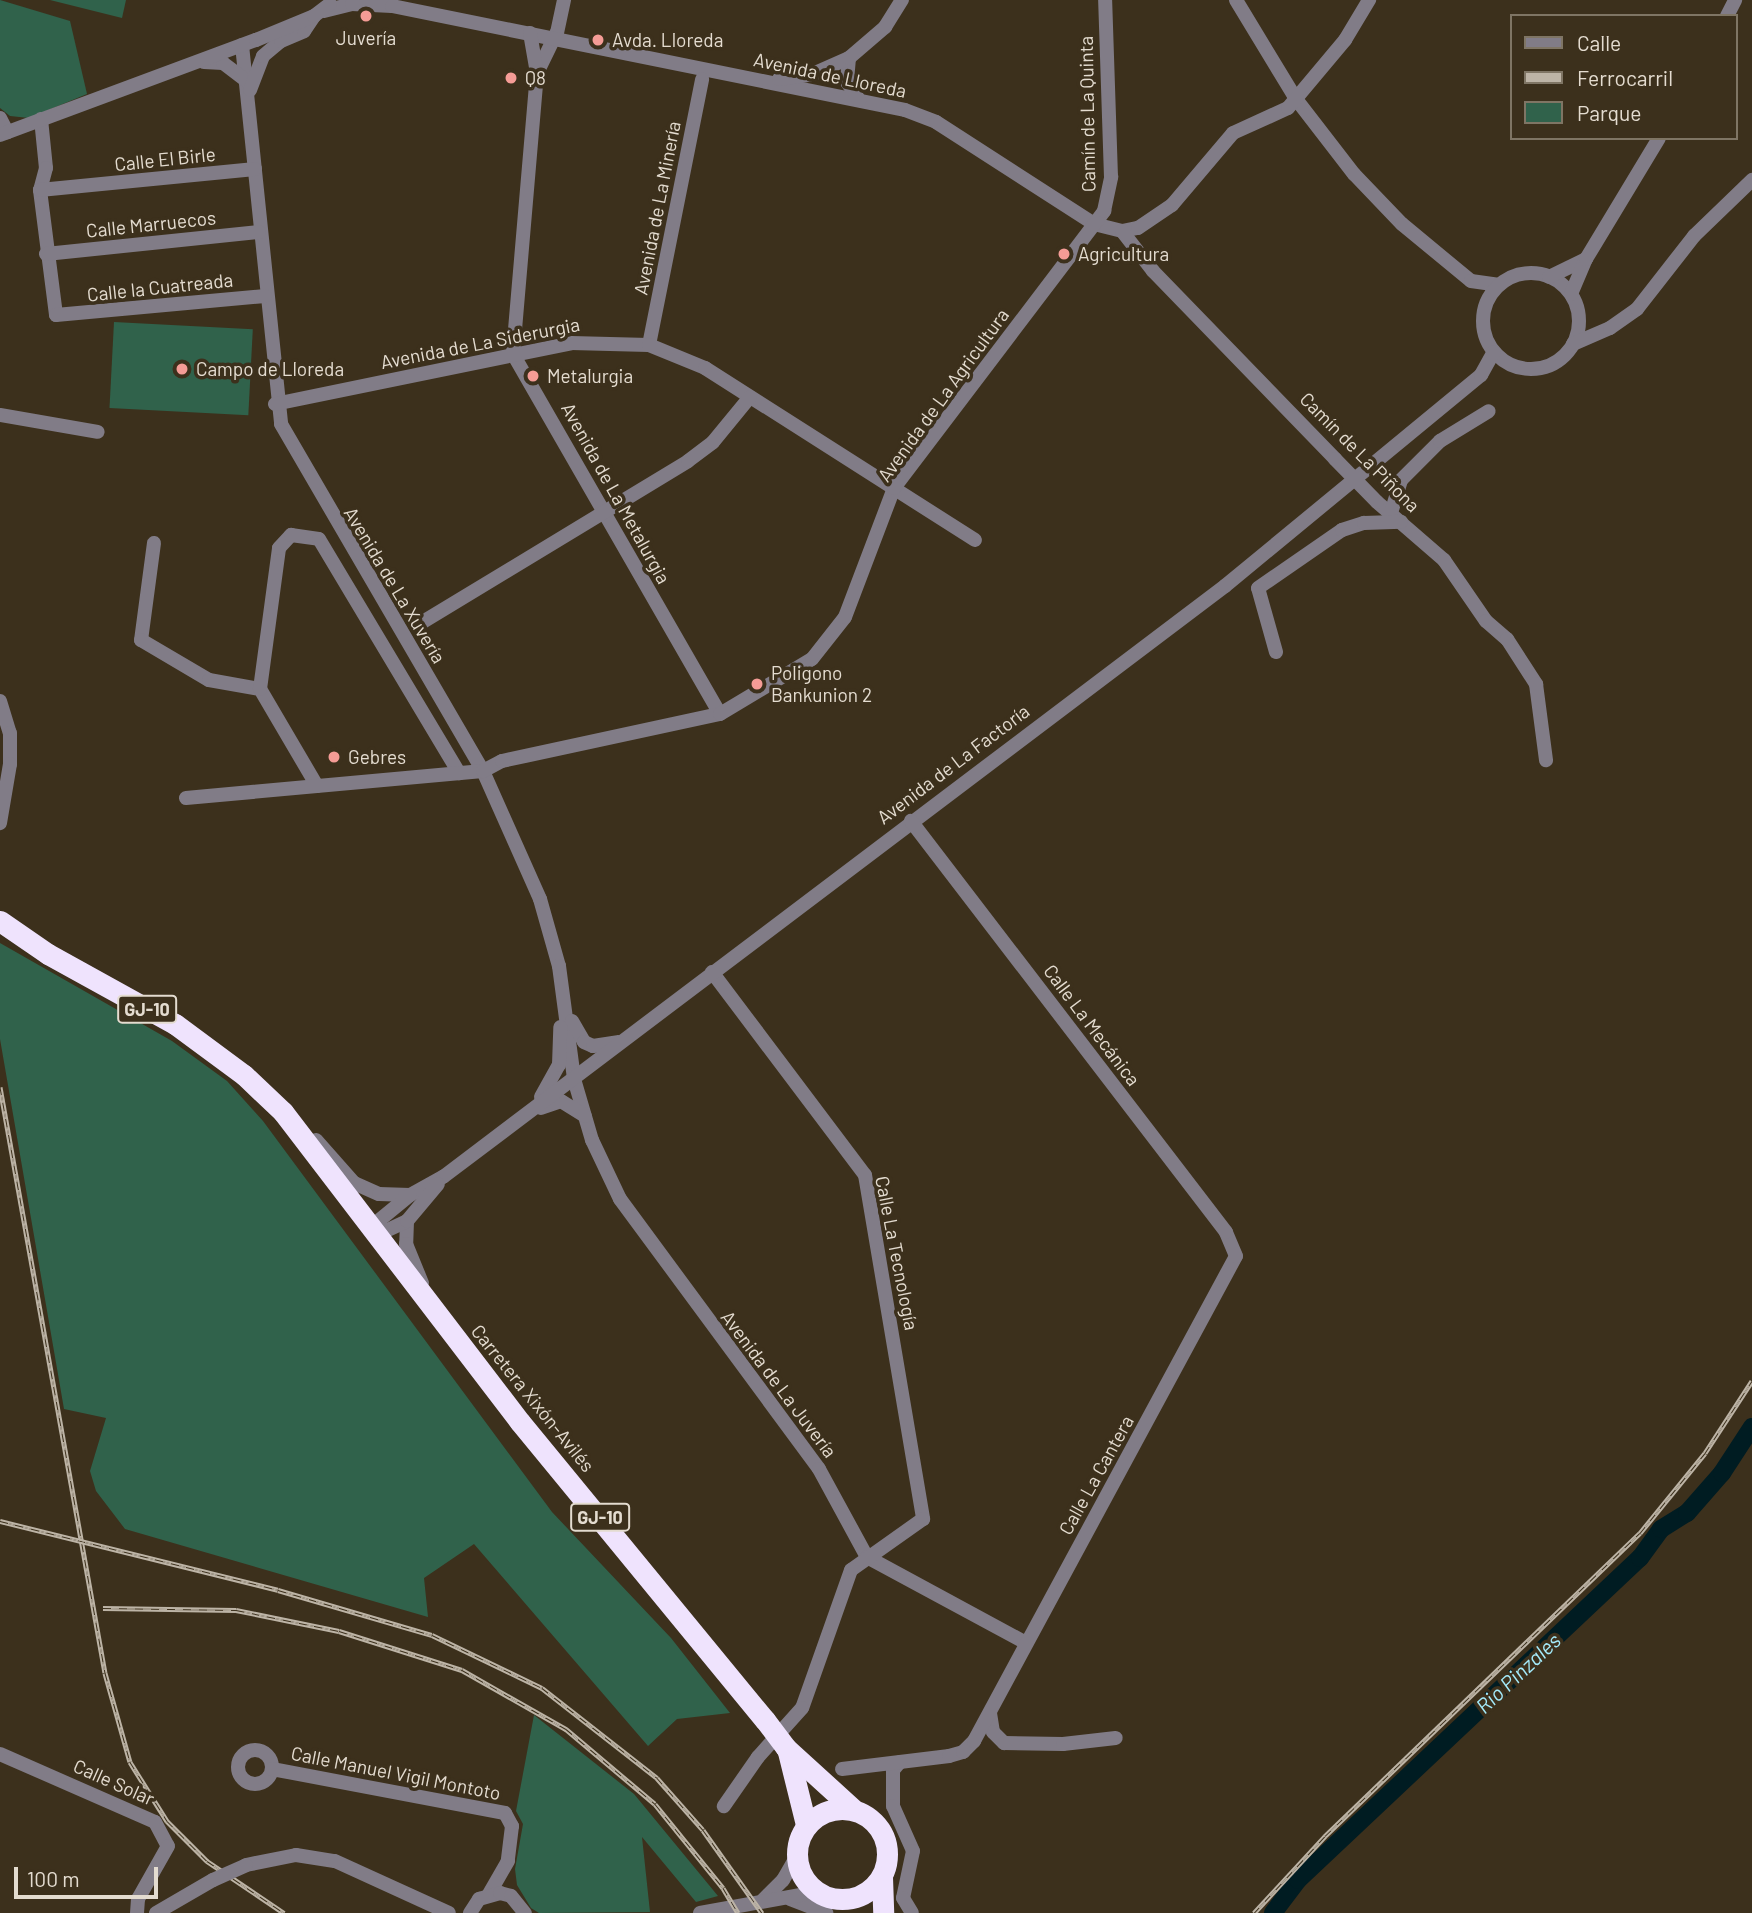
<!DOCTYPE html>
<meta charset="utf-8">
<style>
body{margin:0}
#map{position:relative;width:1752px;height:1913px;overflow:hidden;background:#3c301c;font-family:Barlow,sans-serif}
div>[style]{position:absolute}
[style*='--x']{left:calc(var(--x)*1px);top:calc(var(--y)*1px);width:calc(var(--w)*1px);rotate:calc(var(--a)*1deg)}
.green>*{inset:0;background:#30624b;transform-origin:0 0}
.river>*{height:18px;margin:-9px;padding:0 9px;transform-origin:9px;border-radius:9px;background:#001c22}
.minor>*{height:14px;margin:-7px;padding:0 7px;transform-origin:7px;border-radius:7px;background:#817c87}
.minor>.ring{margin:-7px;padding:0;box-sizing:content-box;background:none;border:14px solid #817c87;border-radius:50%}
.highway>*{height:21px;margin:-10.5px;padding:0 10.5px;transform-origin:10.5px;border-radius:10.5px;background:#efe3fd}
.highway>.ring{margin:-10.5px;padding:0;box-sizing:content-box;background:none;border:21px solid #efe3fd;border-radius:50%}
.rail>*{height:5px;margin-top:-2.5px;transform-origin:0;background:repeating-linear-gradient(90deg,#3c301c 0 8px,#bdb4a6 0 16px);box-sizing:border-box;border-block:2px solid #bdb4a6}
.minor-bridge>*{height:14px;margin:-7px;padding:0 7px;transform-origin:7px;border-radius:7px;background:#817c87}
.highway-bridge>*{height:21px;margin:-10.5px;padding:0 10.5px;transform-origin:10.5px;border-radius:10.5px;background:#efe3fd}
.dots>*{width:19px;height:19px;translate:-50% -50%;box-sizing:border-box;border:4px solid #3c301c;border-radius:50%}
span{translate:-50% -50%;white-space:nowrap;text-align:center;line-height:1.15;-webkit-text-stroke:7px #3c301c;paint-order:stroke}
.shield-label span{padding:2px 5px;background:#3c301c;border:2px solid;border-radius:5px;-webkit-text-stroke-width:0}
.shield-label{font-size:18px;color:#e4dcd0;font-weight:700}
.poi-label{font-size:19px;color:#e4dcd0}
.left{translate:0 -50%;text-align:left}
.street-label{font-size:19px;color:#e4dcd0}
.water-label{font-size:21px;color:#a4ebfb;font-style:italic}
.legend{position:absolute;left:1510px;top:14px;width:228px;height:126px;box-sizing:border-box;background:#3c301c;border:2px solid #7f7564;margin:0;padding:9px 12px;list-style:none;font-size:21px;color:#e4dcd0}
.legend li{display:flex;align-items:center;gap:14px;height:35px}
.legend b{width:35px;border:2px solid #7f7564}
.scale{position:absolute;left:14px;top:1867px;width:144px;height:32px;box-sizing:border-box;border:4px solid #e4dcd0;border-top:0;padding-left:9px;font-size:21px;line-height:24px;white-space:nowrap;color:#e4dcd0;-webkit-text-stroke:5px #3c301c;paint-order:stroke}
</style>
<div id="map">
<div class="green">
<div style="clip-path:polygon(0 0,70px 21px,87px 94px,29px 118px,10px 116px,0 108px)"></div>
<div style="clip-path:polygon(50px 0,126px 0,122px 18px)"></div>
<div style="left:114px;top:322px;width:139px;height:86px;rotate:3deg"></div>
<div style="clip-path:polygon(0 943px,172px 1041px,227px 1081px,263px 1121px,552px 1512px,671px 1638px,730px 1713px,677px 1719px,648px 1746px,474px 1544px,424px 1578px,428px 1617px,125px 1529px,96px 1491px,90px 1471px,106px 1418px,64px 1409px,0 1039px)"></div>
<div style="clip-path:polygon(534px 1715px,634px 1794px,718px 1896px,696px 1902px,642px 1837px,650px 1912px,539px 1913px,531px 1908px,517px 1885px,515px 1869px,523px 1824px,516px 1811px)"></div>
</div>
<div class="river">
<div style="--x:1273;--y:1913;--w:41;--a:-52.9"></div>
<div style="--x:1298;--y:1880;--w:470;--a:-43.3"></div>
<div style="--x:1640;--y:1558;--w:36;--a:-54"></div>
<div style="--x:1661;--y:1529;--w:31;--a:-32"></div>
<div style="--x:1687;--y:1513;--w:53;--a:-48.8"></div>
<div style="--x:1722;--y:1473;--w:55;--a:-56.9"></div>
</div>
<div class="minor">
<div style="--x:564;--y:0;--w:33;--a:102"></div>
<div style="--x:557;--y:32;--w:46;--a:116"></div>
<div style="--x:537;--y:73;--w:282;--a:94.9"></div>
<div style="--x:513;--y:354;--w:415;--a:60.1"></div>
<div style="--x:1236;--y:0;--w:116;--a:58.8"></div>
<div style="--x:1296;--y:99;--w:95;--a:52.3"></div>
<div style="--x:1354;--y:174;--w:69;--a:46.2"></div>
<div style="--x:1402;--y:224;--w:89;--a:39.6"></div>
<div style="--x:1471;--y:281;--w:27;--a:8"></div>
<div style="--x:324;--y:11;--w:29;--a:-14"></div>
<div style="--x:352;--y:4;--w:40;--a:2.9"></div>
<div style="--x:392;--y:6;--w:523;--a:11.46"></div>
<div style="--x:905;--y:110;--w:33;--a:21"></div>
<div style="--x:936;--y:122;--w:188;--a:32.8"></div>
<div style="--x:1094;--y:224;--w:29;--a:14"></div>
<div style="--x:1122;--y:231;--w:16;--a:-11"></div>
<div style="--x:1138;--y:228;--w:41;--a:-34.1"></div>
<div style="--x:1172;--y:205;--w:94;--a:-49.7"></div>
<div style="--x:1233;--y:133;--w:60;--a:-24.4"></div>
<div style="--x:1288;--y:108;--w:89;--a:-50"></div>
<div style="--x:1345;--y:40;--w:47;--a:-59"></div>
<div style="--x:1727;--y:16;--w:18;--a:-63"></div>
<div style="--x:530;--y:33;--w:41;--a:80.1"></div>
<div style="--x:242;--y:45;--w:381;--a:84.1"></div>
<div style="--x:281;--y:424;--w:402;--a:59.8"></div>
<div style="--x:483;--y:771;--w:140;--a:66"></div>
<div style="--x:540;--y:899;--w:70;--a:74.2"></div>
<div style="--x:559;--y:966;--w:114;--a:82.4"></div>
<div style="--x:574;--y:1079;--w:64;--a:73.6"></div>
<div style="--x:592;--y:1140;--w:65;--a:64.6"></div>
<div style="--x:620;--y:1199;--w:335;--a:53.6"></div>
<div style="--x:819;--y:1469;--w:100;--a:61.4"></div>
<div style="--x:867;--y:1557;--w:181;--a:28.4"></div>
<div style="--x:849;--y:58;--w:24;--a:95"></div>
<div style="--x:847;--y:82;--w:22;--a:56"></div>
<div style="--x:204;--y:62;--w:19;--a:3"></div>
<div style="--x:223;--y:63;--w:30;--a:37"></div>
<div style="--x:779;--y:79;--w:34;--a:-8"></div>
<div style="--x:813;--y:74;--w:39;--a:-24"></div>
<div style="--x:849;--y:58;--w:48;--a:-40.7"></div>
<div style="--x:885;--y:27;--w:32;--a:-58"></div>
<div style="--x:250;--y:90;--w:36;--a:-69"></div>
<div style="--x:263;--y:56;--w:23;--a:-40"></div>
<div style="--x:281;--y:41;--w:25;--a:-23"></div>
<div style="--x:304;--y:31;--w:18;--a:-56"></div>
<div style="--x:0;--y:118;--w:16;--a:63"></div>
<div style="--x:41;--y:119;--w:49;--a:84.2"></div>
<div style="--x:46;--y:168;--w:23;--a:105"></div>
<div style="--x:40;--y:190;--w:126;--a:82.7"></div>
<div style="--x:56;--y:315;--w:210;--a:-5.2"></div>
<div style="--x:0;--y:135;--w:273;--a:-20.4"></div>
<div style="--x:256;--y:40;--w:63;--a:-22.5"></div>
<div style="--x:314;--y:16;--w:20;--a:-37"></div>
<div style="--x:40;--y:190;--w:216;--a:-5.6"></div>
<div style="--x:1122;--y:231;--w:51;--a:52.2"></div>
<div style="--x:1153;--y:271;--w:262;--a:45.9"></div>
<div style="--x:46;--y:254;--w:214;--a:-5.9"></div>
<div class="ring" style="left:1483px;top:273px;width:82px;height:82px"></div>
<div style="--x:1549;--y:277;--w:41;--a:-25.9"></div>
<div style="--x:1571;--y:294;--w:38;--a:-67"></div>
<div style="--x:1586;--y:259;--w:141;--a:-58.9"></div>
<div style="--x:1573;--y:344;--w:40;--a:-23.4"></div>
<div style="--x:1610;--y:328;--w:33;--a:-35"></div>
<div style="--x:1637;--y:309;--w:93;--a:-52"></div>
<div style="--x:1694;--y:236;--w:81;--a:-44"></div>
<div style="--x:649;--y:345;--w:271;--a:-78.7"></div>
<div style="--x:275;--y:404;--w:302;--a:-11.6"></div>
<div style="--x:571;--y:343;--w:78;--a:1.5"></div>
<div style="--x:649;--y:345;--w:61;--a:22.3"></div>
<div style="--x:705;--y:368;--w:320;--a:32.5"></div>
<div style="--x:0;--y:415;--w:99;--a:9.8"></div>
<div style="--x:1377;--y:502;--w:89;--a:40.9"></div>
<div style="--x:1444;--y:560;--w:74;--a:55.5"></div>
<div style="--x:1486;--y:621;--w:28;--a:41"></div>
<div style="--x:1507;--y:639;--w:54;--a:57.2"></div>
<div style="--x:1536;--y:684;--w:77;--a:82.5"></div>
<div style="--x:1391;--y:513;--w:34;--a:-73"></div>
<div style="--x:1401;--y:480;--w:55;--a:-45"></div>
<div style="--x:1440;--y:441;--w:57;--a:-31.5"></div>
<div style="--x:154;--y:543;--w:98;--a:97.6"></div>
<div style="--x:141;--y:640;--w:79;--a:30.5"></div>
<div style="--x:209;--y:680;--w:52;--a:10"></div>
<div style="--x:421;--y:623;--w:312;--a:-31.2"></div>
<div style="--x:688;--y:461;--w:31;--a:-37"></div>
<div style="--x:713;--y:442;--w:58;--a:-50.6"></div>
<div style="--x:1276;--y:652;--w:66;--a:-105.7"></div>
<div style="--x:1258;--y:588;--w:102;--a:-34.6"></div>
<div style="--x:1342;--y:530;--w:23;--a:-18"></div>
<div style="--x:1364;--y:523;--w:37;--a:-2"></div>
<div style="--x:0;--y:701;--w:34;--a:73"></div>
<div style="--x:10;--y:733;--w:31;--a:90"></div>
<div style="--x:10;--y:764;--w:60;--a:99.6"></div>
<div style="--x:317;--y:786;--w:113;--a:-120.4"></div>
<div style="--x:260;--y:689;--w:142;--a:-82.3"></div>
<div style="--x:279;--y:548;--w:18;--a:-47"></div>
<div style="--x:291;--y:535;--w:28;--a:8"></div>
<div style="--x:319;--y:539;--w:273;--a:59.1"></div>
<div style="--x:186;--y:798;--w:298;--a:-5.2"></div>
<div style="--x:483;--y:771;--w:21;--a:-28"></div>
<div style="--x:502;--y:761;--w:223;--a:-12.2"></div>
<div style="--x:720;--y:714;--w:107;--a:-30.9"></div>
<div style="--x:812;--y:659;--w:53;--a:-51.8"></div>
<div style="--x:845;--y:617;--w:138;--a:-69.2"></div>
<div style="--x:894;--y:488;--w:348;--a:-52.8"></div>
<div style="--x:1104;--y:211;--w:35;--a:-78"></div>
<div style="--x:1111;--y:177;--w:177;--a:-91.9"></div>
<div style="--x:712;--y:972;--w:254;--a:53"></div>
<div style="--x:865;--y:1175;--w:349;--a:80.4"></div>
<div style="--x:923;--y:1519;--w:88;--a:144.7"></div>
<div style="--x:851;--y:1570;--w:146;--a:109.5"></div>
<div style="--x:802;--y:1708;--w:66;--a:131.9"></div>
<div style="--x:758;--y:1757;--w:60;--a:124.8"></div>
<div style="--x:572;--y:1021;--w:24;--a:60"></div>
<div style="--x:584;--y:1042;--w:10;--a:24"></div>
<div style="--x:593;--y:1046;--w:25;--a:-9"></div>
<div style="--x:541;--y:1097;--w:37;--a:-61"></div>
<div style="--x:559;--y:1065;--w:38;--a:-88"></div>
<div style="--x:541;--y:1108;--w:21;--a:-19"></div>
<div style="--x:561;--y:1101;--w:28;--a:32"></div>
<div style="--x:316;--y:1140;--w:57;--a:48.5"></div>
<div style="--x:354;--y:1183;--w:27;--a:24"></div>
<div style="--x:379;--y:1194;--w:31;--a:2"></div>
<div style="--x:410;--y:1195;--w:38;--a:-29"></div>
<div style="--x:443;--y:1177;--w:980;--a:-37.08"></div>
<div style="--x:1225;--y:586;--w:332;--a:-39.5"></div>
<div style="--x:1481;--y:375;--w:26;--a:-61"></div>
<div style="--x:407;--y:1221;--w:23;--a:92"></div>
<div style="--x:406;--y:1244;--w:42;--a:67.7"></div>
<div style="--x:371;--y:1227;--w:50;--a:-39.4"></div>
<div style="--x:377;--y:1235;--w:33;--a:-25"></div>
<div style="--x:407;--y:1221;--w:48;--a:-50"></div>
<div style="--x:990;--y:1713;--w:19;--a:81"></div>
<div style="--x:993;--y:1732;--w:16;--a:45"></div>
<div style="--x:1004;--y:1743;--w:59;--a:1"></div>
<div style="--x:1063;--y:1744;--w:53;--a:-6.5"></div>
<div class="ring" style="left:238px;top:1750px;width:20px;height:20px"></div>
<div style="--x:0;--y:1754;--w:169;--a:23.7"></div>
<div style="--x:155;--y:1822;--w:27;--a:62"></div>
<div style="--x:168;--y:1846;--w:61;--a:119.5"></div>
<div style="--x:138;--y:1899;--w:14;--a:94"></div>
<div style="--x:900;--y:1762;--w:11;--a:131"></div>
<div style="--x:893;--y:1770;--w:36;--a:90"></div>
<div style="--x:893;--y:1806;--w:49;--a:66"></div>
<div style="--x:913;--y:1851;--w:48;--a:102"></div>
<div style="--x:903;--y:1898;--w:17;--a:59"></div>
<div style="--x:272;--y:1769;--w:237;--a:10.7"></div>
<div style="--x:505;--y:1813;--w:15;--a:62"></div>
<div style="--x:512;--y:1826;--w:35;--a:97"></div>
<div style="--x:508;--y:1861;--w:38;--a:120"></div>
<div style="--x:842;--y:1769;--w:108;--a:-6.9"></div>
<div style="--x:949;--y:1756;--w:15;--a:-16"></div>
<div style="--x:963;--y:1752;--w:16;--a:-45"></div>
<div style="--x:974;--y:1741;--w:551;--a:-61.62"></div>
<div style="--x:1236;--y:1256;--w:26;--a:-113"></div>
<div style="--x:1226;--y:1232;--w:518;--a:-127.47"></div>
<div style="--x:246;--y:1865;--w:51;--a:-11.3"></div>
<div style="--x:296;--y:1855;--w:39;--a:9"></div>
<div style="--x:335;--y:1861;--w:125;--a:24.5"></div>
<div style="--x:790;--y:1899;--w:39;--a:21"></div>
<div style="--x:763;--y:1900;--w:28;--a:-45"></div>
<div style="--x:783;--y:1880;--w:28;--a:-60"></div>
<div style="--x:156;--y:1913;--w:66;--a:-30.1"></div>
<div style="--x:470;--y:1913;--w:17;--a:-57"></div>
<div style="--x:479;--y:1899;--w:22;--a:-16"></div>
<div style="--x:500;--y:1893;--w:11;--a:15"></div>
<div style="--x:511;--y:1896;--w:22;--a:51"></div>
<div style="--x:700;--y:1913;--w:119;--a:-10.2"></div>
</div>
<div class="highway">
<div style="--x:0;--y:921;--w:58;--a:34.5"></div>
<div style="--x:48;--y:954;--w:145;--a:28.9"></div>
<div style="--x:175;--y:1024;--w:86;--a:36.5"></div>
<div style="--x:244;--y:1075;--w:54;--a:43.5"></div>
<div style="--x:283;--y:1112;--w:390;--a:52.6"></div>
<div style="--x:520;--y:1422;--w:386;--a:50.6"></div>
<div style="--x:786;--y:1748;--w:91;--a:42.3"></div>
<div style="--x:788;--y:1752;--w:75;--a:76.1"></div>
<div class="ring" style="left:797px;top:1809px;width:69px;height:69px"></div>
<div style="--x:882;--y:1877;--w:36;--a:88"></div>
</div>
<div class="rail">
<div style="--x:0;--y:1087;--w:595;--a:79.84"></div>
<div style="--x:105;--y:1673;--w:92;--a:74.3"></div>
<div style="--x:130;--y:1762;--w:70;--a:57.9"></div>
<div style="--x:167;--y:1821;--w:57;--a:45"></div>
<div style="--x:207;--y:1861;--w:93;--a:34"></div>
<div style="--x:0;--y:1521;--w:286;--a:13.9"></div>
<div style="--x:278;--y:1590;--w:160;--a:16.3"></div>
<div style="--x:432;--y:1635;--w:122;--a:25.7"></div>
<div style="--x:542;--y:1688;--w:146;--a:38"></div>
<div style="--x:657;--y:1778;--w:69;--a:48.5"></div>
<div style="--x:703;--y:1830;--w:102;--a:54.6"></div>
<div style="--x:103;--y:1608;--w:133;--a:0.9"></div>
<div style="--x:236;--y:1610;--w:105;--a:11.5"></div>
<div style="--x:339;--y:1631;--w:129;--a:17.6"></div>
<div style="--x:462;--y:1670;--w:120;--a:29.6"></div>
<div style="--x:566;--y:1729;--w:116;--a:40.1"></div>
<div style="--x:655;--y:1804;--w:108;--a:51"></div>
<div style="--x:723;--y:1888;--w:29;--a:59"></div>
<div style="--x:1254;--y:1913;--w:105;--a:-47.3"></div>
<div style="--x:1325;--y:1836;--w:437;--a:-43.9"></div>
<div style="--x:1640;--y:1533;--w:103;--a:-50.9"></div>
<div style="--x:1705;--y:1453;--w:86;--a:-56.9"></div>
</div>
<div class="minor-bridge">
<div style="--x:1335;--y:459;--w:60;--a:45.7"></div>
<div style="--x:213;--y:1880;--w:36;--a:-24"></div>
</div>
<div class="highway-bridge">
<div style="--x:765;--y:1720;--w:35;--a:53"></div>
</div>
<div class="dots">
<div style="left:366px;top:16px;background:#f59c96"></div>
<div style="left:598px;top:40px;background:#f59c96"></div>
<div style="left:511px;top:78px;background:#f59c96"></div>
<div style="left:1064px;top:254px;background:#f59c96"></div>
<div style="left:182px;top:369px;background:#f59c96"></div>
<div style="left:533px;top:376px;background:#f59c96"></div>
<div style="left:757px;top:684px;background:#f59c96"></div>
<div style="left:334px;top:757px;background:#f59c96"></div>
</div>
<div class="shield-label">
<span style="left:147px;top:1009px">GJ-10</span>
<span style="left:600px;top:1517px">GJ-10</span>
</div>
<div class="poi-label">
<span style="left:366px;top:38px">Juvería</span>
<span class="left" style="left:612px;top:40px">Avda. Lloreda</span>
<span class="left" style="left:525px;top:78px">Q8</span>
<span class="left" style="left:1078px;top:254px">Agricultura</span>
<span class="left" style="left:196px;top:369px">Campo de Lloreda</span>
<span class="left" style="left:547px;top:376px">Metalurgia</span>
<span class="left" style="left:771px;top:684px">Poligono<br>Bankunion 2</span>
<span class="left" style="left:348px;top:757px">Gebres</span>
</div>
<div class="street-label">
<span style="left:830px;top:75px;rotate:12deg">Avenida de Lloreda</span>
<span style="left:1087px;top:114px;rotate:-91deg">Camín de La Quinta</span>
<span style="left:165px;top:159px;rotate:-6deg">Calle El Birle</span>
<span style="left:657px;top:208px;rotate:-79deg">Avenida de La Minería</span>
<span style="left:151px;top:224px;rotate:-6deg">Calle Marruecos</span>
<span style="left:160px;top:287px;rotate:-6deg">Calle la Cuatreada</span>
<span style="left:480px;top:343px;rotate:-11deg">Avenida de La Siderurgia</span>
<span style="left:943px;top:395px;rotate:-54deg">Avenida de La Agricultura</span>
<span style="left:1360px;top:452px;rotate:45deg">Camín de La Piñona</span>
<span style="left:616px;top:493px;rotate:61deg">Avenida de La Metalurgia</span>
<span style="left:395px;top:585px;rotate:59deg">Avenida de La Xuvería</span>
<span style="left:953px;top:764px;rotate:-37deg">Avenida de La Factoría</span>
<span style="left:1092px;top:1025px;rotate:53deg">Calle La Mecánica</span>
<span style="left:897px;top:1253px;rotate:79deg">Calle La Tecnología</span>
<span style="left:779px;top:1384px;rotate:53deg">Avenida de La Juvería</span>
<span style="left:533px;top:1398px;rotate:51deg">Carretera Xixón-Avilés</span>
<span style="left:1096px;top:1475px;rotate:-61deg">Calle La Cantera</span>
<span style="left:396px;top:1773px;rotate:11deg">Calle Manuel Vigil Montoto</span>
<span style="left:114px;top:1782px;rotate:24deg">Calle Solar</span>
</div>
<div class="water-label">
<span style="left:1518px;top:1673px;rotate:-43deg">Rio Pinzales</span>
</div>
<ul class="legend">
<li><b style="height:9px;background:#817c87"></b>Calle</li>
<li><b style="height:9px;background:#bdb4a6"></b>Ferrocarril</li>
<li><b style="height:19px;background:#30624b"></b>Parque</li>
</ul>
<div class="scale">100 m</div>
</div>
